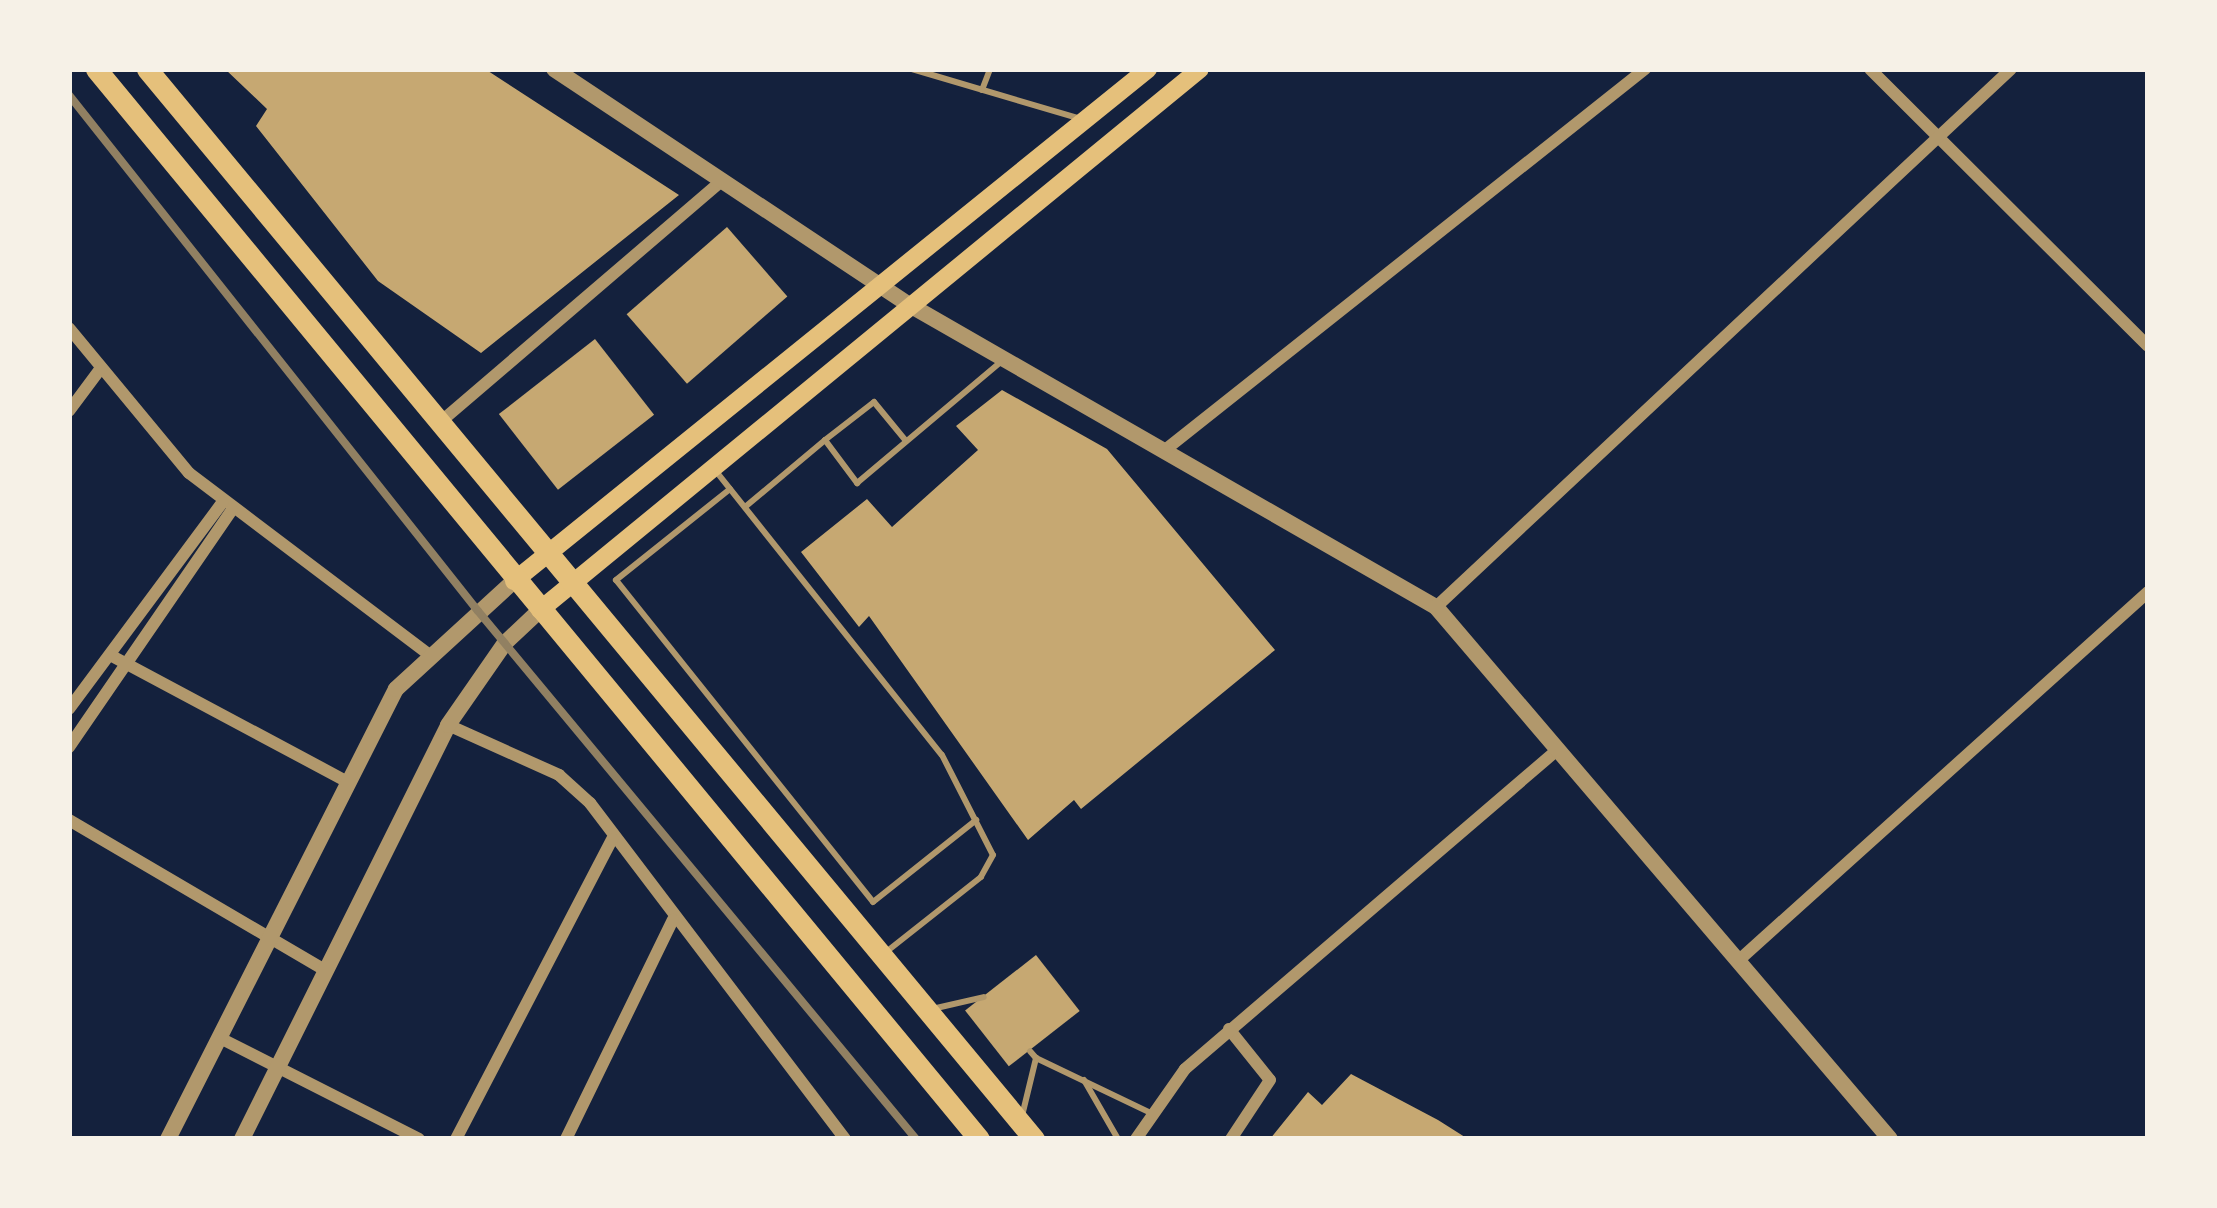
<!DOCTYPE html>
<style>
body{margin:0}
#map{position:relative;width:2217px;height:1208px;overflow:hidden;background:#14213d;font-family:Karla,sans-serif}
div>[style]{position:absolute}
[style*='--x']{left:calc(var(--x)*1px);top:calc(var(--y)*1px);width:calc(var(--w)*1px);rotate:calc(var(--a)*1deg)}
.building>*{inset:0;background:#c6a872;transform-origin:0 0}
.service>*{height:6px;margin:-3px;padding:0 3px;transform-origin:3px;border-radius:3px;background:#b1986c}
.minor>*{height:12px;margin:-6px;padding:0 6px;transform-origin:6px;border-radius:6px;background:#b1986c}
.tertiary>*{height:16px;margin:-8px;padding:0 8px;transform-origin:8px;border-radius:8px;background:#b1986c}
.secondary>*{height:18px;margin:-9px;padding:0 9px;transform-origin:9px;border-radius:9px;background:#e5c07b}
.primary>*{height:21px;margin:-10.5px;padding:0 10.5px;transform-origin:10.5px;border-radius:10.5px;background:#e5c07b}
.rail>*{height:8px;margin:-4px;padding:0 4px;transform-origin:4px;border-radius:4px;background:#918062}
span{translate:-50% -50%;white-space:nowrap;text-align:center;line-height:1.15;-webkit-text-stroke:9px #f6f1e7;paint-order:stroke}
.frame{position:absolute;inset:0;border:72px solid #f6f1e7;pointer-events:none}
</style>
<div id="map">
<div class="building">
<div style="clip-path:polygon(225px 69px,485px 69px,679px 195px,481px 353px,378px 281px,256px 126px,267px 109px)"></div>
<div style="left:727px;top:227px;width:92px;height:133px;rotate:49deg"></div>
<div style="left:595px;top:339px;width:96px;height:122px;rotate:52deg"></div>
<div style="clip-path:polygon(1002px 390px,1107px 449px,1275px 650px,1081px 809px,1074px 800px,1028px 840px,869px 616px,859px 627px,801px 552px,867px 499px,892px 527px,978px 450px,956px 426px)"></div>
<div style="left:1036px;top:955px;width:71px;height:90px;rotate:52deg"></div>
<div style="clip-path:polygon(1351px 1074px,1438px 1120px,1468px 1139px,1270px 1139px,1308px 1092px,1322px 1105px)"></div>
</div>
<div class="service">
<div style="--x:912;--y:69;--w:176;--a:16.5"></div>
<div style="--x:982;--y:90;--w:22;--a:-69"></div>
<div style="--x:825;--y:440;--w:62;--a:-37.8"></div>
<div style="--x:874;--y:402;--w:50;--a:50.6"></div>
<div style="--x:715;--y:470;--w:364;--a:51.5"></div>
<div style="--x:942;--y:755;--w:112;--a:63"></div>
<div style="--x:993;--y:855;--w:25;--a:119"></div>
<div style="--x:981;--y:877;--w:121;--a:141.7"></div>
<div style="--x:730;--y:489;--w:146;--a:141.4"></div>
<div style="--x:616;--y:580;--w:412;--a:51.4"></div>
<div style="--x:873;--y:902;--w:132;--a:-38.5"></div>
<div style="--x:745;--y:507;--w:104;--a:-39.9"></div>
<div style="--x:825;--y:440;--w:54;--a:53.3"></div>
<div style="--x:857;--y:483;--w:189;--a:-40.1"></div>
<div style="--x:932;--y:1009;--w:53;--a:-13"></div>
<div style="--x:1036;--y:1058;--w:127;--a:25.6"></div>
<div style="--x:1084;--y:1080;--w:68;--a:60"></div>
<div style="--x:1022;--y:1116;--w:60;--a:-76.4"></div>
<div style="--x:1036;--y:1058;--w:9;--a:-131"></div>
</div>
<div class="minor">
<div style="--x:1870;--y:69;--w:392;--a:44.9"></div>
<div style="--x:69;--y:328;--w:188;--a:50.4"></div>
<div style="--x:189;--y:473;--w:298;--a:37.1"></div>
<div style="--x:69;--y:411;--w:54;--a:-53.3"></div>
<div style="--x:438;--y:424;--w:372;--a:-40.6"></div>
<div style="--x:1165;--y:450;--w:613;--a:-38.44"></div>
<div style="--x:1436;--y:607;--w:787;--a:-43.1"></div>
<div style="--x:110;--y:655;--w:270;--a:28.1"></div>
<div style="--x:69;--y:709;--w:257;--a:-53.4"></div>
<div style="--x:448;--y:725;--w:122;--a:24.2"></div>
<div style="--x:559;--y:775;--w:42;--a:42.1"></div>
<div style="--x:590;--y:803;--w:422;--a:52.8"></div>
<div style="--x:69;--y:747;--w:288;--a:-55.5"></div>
<div style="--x:69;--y:820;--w:298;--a:30.4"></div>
<div style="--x:1738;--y:961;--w:552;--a:-41.99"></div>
<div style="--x:1229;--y:1029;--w:65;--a:51.2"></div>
<div style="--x:1270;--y:1080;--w:71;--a:123.5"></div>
<div style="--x:220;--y:1038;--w:223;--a:26.9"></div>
<div style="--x:456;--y:1139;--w:338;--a:-62.5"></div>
<div style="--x:566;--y:1139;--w:244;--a:-64"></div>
<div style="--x:1136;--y:1139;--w:85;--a:-55"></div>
<div style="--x:1185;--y:1069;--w:492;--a:-40.6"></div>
</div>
<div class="tertiary">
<div style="--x:554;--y:69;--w:425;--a:33.6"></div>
<div style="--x:908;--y:304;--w:609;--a:29.85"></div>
<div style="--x:1436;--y:607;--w:699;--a:49.52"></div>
<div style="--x:168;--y:1139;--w:504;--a:-63.13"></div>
<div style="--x:396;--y:689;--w:160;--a:-42.5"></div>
<div style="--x:242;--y:1139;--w:462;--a:-63.5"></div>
<div style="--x:448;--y:725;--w:100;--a:-55.2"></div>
<div style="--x:505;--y:643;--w:48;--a:-43.3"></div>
</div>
<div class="secondary">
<div style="--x:514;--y:581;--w:815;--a:-38.92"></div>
<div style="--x:540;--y:610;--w:853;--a:-39.34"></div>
</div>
<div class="primary">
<div style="--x:96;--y:69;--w:1387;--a:50.47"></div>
<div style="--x:147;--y:69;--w:1390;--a:50.34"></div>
</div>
<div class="rail">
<div style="--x:69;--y:95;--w:658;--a:51.6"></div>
<div style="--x:478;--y:611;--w:686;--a:50.32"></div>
</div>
<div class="frame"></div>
</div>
